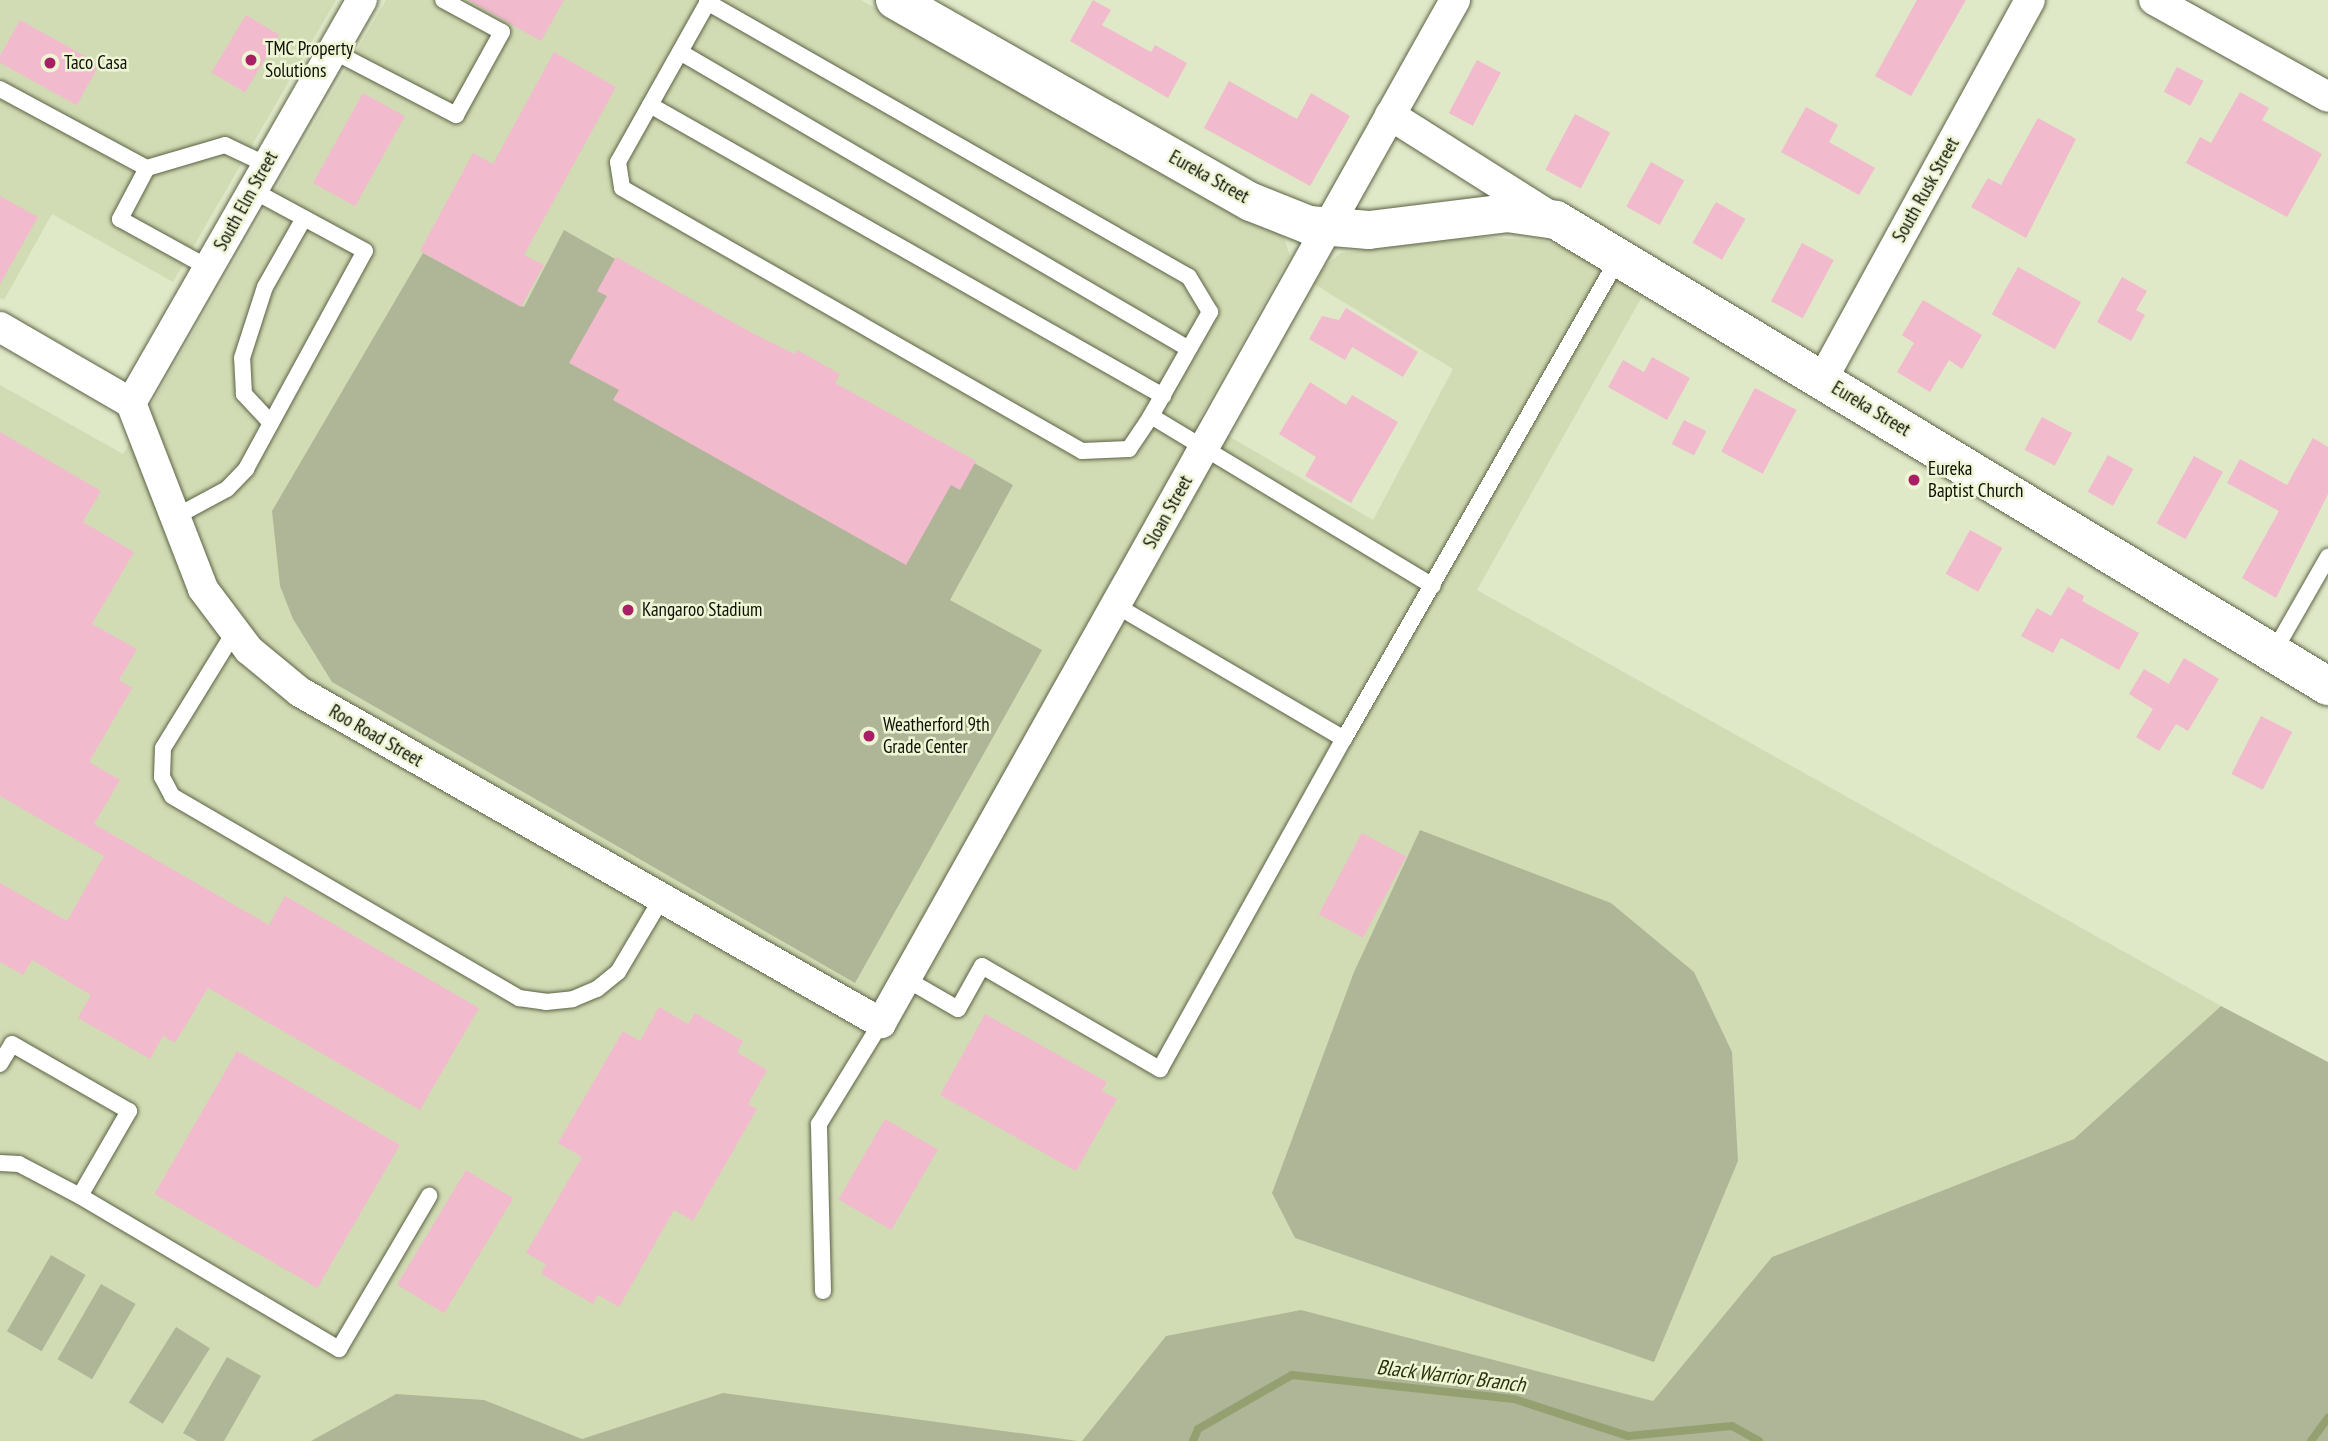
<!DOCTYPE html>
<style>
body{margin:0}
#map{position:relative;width:2328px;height:1441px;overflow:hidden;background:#dfe8c7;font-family:"PT Sans Narrow",sans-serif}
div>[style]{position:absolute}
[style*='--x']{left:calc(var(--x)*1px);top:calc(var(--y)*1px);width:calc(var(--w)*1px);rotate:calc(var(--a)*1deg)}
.built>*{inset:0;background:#d2dcb4}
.green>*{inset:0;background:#afb698;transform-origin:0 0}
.stream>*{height:8px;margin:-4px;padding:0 4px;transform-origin:4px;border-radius:4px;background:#95a070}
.building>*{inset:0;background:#f1bacd;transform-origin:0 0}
.roads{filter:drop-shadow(0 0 2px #5c6346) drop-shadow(0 0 2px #5c6346)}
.lane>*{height:16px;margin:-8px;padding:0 8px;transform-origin:8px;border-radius:8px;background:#fff}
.street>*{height:30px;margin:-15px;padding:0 15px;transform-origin:15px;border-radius:15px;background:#fff}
.secondary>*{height:38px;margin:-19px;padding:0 19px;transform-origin:19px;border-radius:19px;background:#fff}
.dots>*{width:19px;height:19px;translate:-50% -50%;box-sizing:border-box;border:4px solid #edf5d4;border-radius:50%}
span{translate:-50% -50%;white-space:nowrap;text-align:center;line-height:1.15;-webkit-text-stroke:5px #edf5d4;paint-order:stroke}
.poi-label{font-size:19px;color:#0d1005}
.left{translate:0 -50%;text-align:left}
.street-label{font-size:19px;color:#0d1005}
.water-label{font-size:21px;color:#2a310a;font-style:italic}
</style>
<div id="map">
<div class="built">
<div style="clip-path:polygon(0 0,336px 0,173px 282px,52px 214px,4px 300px,0 298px)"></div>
<div style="clip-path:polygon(386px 0,861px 0,1284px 237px,1290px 256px,1199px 419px,1373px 520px,1453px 369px,1314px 284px,1325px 266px,1341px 253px,1478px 237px,1546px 241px,1586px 258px,1644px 293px,1477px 590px,2221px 1006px,2074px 1139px,1772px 1257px,1653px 1401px,1194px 1441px,0 1441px,0 385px,123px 454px)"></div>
</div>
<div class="green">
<div style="clip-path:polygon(564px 230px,1013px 485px,950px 600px,1042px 650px,855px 983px,332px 682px,293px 619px,280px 586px,272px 511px,423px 253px,524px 307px)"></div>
<div style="clip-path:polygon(1420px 830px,1611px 903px,1694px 972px,1732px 1052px,1738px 1161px,1654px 1362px,1295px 1238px,1272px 1193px,1354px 972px)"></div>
<div style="clip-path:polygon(2221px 1006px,2328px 1062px,2328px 1441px,1082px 1441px,1166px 1336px,1301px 1310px,1653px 1401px,1772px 1257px,2074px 1139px)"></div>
<div style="left:51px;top:1255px;width:40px;height:88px;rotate:30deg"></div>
<div style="left:101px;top:1284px;width:40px;height:87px;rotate:30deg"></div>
<div style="left:176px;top:1327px;width:40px;height:89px;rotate:32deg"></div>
<div style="clip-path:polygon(227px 1357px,261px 1376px,224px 1441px,197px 1441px,183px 1433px)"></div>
<div style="clip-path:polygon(723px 1393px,1078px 1441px,311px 1441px,396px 1394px,484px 1400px,582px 1439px)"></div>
</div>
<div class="stream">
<div style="--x:1193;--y:1441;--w:13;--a:-67"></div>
<div style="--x:1198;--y:1429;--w:108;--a:-29.9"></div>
<div style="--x:1292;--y:1375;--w:223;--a:6.2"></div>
<div style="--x:1514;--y:1399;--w:120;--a:18"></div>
<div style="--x:1628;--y:1436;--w:104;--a:-5.5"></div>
<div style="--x:1732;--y:1426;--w:31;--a:29"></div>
<div style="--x:2311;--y:1441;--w:29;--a:-54"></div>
</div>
<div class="building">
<div style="clip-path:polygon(468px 0,564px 0,541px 41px)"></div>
<div style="clip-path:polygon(1093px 0,1111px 10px,1102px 25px,1151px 52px,1155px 45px,1187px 63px,1168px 98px,1070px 41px)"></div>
<div style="clip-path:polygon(1917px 0,1966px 0,1911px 96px,1875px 76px)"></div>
<div style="left:246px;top:15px;width:39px;height:67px;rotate:31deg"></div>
<div style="left:20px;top:20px;width:91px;height:47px;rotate:29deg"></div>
<div style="clip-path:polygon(554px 52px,616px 87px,524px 255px,544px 265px,521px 307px,420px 251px,473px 153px,493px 164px)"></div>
<div style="left:1477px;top:60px;width:27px;height:60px;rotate:28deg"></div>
<div style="left:2177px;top:67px;width:30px;height:28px;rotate:28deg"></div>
<div style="clip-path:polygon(1229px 81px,1297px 119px,1311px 93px,1350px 116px,1310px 186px,1204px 128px)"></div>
<div style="clip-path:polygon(2240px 92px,2269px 108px,2262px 120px,2322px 154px,2287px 217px,2186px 163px,2200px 137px,2211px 143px)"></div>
<div style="left:363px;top:93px;width:48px;height:103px;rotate:29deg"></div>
<div style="clip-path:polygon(1806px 107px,1838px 125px,1829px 142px,1875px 168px,1859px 195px,1781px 152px)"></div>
<div style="left:1575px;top:114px;width:40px;height:63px;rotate:28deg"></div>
<div style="clip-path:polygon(2038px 118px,2076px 139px,2026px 238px,1971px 207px,1988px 178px,2001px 185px)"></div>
<div style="left:1651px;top:162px;width:38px;height:51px;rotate:29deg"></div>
<div style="clip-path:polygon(0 196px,38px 217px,0 284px)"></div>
<div style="left:1716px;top:202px;width:34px;height:47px;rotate:30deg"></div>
<div style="left:1802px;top:243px;width:36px;height:66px;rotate:28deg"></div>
<div style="clip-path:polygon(616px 257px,754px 334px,795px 354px,797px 350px,840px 374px,835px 383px,976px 461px,960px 490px,951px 485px,906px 565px,613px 400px,619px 390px,569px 363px,607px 296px,597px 291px)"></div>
<div style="left:2018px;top:267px;width:72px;height:54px;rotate:29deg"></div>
<div style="clip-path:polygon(2122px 277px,2147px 291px,2136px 310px,2145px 315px,2131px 341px,2097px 322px)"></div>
<div style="clip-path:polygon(1923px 300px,1982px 335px,1962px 369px,1949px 360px,1930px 392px,1897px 372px,1914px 343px,1902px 335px)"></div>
<div style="clip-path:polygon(1346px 308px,1418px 352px,1403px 377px,1352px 347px,1345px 360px,1309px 339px,1322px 316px,1339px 320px)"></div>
<div style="clip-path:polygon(1652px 357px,1690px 378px,1667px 420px,1608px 387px,1623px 360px,1644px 372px)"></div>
<div style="clip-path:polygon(1310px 382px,1346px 405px,1352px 395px,1398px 422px,1351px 503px,1305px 476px,1316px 457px,1279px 434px)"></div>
<div style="left:1755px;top:388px;width:47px;height:72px;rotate:28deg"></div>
<div style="left:2042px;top:417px;width:34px;height:37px;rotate:28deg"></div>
<div style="left:1684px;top:420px;width:25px;height:27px;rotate:27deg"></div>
<div style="clip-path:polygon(0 432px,101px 491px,83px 522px,134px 552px,92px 624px,137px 649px,119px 680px,132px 688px,89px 762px,120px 780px,94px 824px,269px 925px,285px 896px,479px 1008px,420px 1110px,208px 988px,175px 1043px,163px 1036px,150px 1059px,78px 1018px,91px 995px,32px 960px,23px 975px,0 962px,0 883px,67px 921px,104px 856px,0 796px)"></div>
<div style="clip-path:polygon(2313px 438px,2328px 447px,2328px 494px,2276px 598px,2242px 578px,2279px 511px,2227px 483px,2240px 459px,2287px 485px)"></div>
<div style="left:2108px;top:455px;width:29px;height:42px;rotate:29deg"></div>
<div style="left:2194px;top:456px;width:33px;height:77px;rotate:29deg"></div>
<div style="left:1970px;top:530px;width:37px;height:50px;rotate:29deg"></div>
<div style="clip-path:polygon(2068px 587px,2084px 596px,2082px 601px,2139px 633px,2119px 670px,2061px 638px,2053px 653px,2021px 636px,2037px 608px,2051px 616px)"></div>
<div style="clip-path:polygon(2184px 658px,2219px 679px,2188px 731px,2176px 724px,2159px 751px,2136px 737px,2153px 709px,2129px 694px,2144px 669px,2169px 684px)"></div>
<div style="left:2261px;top:716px;width:35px;height:65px;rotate:27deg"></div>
<div style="left:1362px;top:833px;width:50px;height:92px;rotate:28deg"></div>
<div style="clip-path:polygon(659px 1007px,688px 1024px,695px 1013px,743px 1041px,737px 1052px,767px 1070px,748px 1104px,757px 1109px,693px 1221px,674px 1210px,619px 1307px,598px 1295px,593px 1304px,541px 1274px,546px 1264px,526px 1253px,582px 1157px,558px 1143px,623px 1031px,640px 1041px)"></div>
<div style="clip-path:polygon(985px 1014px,1107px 1082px,1102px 1091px,1117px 1099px,1076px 1171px,940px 1095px)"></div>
<div style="left:237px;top:1051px;width:188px;height:165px;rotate:30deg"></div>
<div style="left:885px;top:1119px;width:61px;height:93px;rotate:30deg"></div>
<div style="left:466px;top:1170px;width:55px;height:134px;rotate:31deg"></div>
</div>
<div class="roads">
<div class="lane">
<div style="--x:709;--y:0;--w:186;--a:119.3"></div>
<div style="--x:618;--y:162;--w:26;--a:81"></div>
<div style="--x:622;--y:188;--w:530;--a:29.76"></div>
<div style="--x:1082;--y:451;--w:47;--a:-2.4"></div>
<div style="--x:1129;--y:449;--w:40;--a:-56"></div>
<div style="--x:1151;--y:416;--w:329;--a:31.1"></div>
<div style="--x:707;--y:2;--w:555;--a:29.71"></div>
<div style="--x:1189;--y:277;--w:41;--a:59"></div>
<div style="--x:1210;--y:312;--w:120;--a:119.6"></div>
<div style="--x:333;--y:51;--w:139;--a:27.5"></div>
<div style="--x:456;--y:115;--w:95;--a:-61"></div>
<div style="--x:502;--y:32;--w:67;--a:-151.5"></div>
<div style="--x:680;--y:52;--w:589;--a:30.26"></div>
<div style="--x:0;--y:89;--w:167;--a:28.3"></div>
<div style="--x:147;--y:168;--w:81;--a:-16.4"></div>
<div style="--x:225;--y:145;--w:44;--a:25.4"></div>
<div style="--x:650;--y:105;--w:590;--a:29.56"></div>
<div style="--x:147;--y:168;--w:58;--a:117.9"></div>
<div style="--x:120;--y:219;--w:102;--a:28.8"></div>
<div style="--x:271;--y:423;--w:40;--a:-133"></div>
<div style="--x:244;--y:394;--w:36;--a:-93"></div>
<div style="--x:242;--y:358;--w:75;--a:-72.1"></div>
<div style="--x:265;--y:287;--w:79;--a:-60.5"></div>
<div style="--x:175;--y:517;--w:59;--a:-28.3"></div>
<div style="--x:227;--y:489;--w:28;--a:-46"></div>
<div style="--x:246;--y:469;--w:248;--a:-61.4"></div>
<div style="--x:365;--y:251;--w:128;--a:-151.6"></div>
<div style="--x:1115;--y:605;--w:265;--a:30.3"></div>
<div style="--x:1344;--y:739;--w:555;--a:-60.29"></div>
<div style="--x:235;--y:631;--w:137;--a:121.6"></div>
<div style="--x:163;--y:748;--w:29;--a:92"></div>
<div style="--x:162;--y:777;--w:21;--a:62"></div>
<div style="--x:172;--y:796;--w:402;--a:30.2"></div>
<div style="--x:519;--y:998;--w:27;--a:8"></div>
<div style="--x:546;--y:1002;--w:27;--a:-6"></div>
<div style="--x:573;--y:999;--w:26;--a:-23"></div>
<div style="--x:597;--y:989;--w:27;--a:-39"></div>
<div style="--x:618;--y:972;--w:86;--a:-59.3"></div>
<div style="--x:2273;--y:653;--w:111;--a:-60.2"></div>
<div style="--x:906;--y:979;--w:60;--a:30"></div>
<div style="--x:958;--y:1009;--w:49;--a:-60.8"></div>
<div style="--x:982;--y:966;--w:206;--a:30.1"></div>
<div style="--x:1160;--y:1069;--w:378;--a:-60.9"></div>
<div style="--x:0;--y:1064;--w:23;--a:-59"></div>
<div style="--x:12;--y:1044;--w:135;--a:29.8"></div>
<div style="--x:129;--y:1111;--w:98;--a:120"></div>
<div style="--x:0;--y:1163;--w:19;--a:3"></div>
<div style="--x:19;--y:1164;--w:69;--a:27.7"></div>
<div style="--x:80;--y:1196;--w:301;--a:30.6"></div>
<div style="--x:339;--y:1349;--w:178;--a:-59.5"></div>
<div style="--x:823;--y:1291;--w:167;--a:-91.4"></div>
<div style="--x:819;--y:1124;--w:119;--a:-58.5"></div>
</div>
<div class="street">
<div style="--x:2154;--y:0;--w:199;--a:29.1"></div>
<div style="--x:1390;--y:115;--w:189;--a:32.3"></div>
<div style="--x:0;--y:327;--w:151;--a:30.1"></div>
<div style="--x:131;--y:403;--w:199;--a:68.8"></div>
<div style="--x:203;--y:589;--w:76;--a:53"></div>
<div style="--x:249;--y:650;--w:66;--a:39.5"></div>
<div style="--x:300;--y:692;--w:669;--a:29.67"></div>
<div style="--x:881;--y:1023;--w:1173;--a:-60.7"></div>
<div style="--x:1822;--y:380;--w:433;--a:-61.3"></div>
<div style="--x:131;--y:403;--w:465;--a:-60.2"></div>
</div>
<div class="secondary">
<div style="--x:895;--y:0;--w:409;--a:29.6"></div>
<div style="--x:1251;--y:202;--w:62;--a:21.6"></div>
<div style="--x:1309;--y:225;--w:60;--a:4.8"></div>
<div style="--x:1369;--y:230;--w:139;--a:-7"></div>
<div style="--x:1507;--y:213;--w:49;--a:8.1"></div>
<div style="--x:1556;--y:220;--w:902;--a:31.12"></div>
</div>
</div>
<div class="dots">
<div style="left:251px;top:60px;background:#a81f65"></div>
<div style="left:50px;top:63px;background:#a81f65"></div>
<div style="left:1914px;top:480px;background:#a81f65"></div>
<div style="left:628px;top:610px;background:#a81f65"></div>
<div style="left:869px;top:736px;background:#a81f65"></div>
</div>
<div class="poi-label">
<span class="left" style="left:265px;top:60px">TMC Property<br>Solutions</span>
<span class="left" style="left:64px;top:63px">Taco Casa</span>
<span class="left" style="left:1928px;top:480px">Eureka<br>Baptist Church</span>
<span class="left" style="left:642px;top:610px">Kangaroo Stadium</span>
<span class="left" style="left:883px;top:736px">Weatherford 9th<br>Grade Center</span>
</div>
<div class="street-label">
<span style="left:1209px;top:177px;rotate:29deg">Eureka Street</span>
<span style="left:1926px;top:190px;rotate:-61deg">South Rusk Street</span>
<span style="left:246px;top:201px;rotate:-61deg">South Elm Street</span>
<span style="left:1871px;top:409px;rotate:31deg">Eureka Street</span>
<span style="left:1168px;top:512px;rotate:-61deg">Sloan Street</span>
<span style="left:376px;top:736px;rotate:30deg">Roo Road Street</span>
</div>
<div class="water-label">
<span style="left:1451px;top:1376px;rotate:7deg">Black Warrior Branch</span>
</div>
</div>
